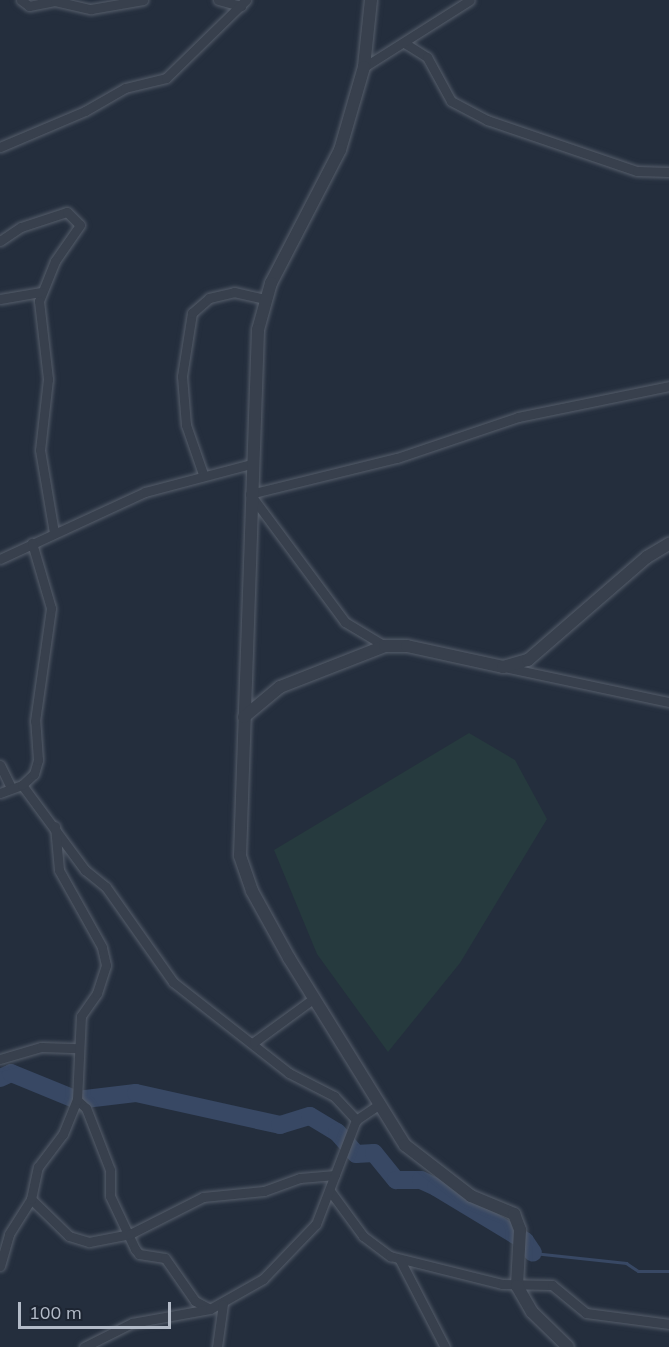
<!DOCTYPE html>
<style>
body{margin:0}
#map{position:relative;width:669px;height:1347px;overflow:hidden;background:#242e3d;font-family:Mulish,sans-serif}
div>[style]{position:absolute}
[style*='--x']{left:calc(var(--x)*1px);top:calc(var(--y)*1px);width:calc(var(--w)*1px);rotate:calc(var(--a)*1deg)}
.green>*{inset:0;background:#263a3e}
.stream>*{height:3px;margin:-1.5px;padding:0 1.5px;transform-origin:1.5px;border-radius:1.5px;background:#384864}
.river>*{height:18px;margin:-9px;padding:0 9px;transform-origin:9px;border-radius:9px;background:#384864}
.roads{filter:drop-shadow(0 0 2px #565e6b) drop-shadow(0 0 2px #565e6b)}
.minor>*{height:9px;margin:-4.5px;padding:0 4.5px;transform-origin:4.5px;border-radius:4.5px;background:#38404d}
.tertiary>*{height:12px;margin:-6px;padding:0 6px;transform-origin:6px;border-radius:6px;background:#38404d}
span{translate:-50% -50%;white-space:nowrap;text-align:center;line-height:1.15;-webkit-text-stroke:4.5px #1d2532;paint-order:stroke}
.scale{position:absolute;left:18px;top:1302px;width:153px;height:27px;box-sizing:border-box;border:3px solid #b3bbc8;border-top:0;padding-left:8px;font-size:18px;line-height:21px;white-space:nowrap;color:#b3bbc8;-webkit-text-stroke:4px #1d2532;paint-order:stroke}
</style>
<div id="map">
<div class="green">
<div style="clip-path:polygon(469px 733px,515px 760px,547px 819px,460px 963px,388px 1052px,317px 954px,274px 850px)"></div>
</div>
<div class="stream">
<div style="--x:533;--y:1253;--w:94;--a:6.1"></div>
<div style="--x:626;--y:1263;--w:14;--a:34"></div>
<div style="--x:638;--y:1271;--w:31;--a:0"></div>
</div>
<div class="river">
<div style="--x:0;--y:1078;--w:12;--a:-24"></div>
<div style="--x:11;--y:1073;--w:71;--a:22.2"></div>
<div style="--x:77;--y:1100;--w:59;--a:-6.8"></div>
<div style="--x:136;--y:1093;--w:148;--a:12.5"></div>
<div style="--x:280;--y:1125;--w:31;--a:-17"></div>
<div style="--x:310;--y:1116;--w:31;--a:31"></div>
<div style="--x:337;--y:1132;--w:29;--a:49"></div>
<div style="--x:356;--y:1154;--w:18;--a:-3"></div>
<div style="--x:374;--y:1153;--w:35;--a:51"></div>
<div style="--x:396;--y:1180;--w:25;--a:0"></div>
<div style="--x:421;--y:1180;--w:17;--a:25"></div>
<div style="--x:436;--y:1187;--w:104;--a:31.2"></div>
<div style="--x:525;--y:1241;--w:14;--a:56"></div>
</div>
<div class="roads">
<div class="minor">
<div style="--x:21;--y:0;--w:10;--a:37"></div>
<div style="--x:29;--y:6;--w:26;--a:-11"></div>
<div style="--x:55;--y:1;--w:37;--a:13"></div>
<div style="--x:91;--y:9;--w:53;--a:-9.8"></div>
<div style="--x:218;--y:0;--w:24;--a:15"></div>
<div style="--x:406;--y:44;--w:25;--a:32"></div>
<div style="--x:427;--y:57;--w:50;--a:61.4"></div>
<div style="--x:451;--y:101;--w:41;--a:27.8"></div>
<div style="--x:487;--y:120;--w:158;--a:18.8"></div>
<div style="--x:637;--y:171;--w:32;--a:2"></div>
<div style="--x:364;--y:67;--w:125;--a:-32.3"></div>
<div style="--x:0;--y:147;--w:92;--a:-23"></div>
<div style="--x:85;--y:111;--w:46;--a:-29.9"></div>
<div style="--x:125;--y:88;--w:42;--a:-13.7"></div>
<div style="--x:166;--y:78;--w:112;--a:-44.3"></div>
<div style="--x:0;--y:241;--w:25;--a:-34"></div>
<div style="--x:21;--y:227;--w:48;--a:-18.1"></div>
<div style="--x:67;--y:212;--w:18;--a:45"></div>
<div style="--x:80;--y:225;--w:44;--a:124.8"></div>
<div style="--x:55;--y:261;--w:43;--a:111.8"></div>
<div style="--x:39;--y:301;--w:79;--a:83.4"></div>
<div style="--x:48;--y:379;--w:71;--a:96.4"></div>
<div style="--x:40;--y:450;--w:84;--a:80.4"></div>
<div style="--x:0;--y:299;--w:42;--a:-9.7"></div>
<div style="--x:203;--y:474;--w:52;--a:-109.1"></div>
<div style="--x:186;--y:425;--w:49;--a:-94.7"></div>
<div style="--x:182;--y:376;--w:64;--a:-81"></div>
<div style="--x:192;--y:313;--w:23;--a:-41"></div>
<div style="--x:209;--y:298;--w:26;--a:-13"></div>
<div style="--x:234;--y:292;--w:31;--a:13"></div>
<div style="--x:0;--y:559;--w:160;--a:-24.8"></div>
<div style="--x:145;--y:492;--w:110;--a:-14.8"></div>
<div style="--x:385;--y:646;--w:47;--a:-149"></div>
<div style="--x:345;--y:622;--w:159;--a:-126.6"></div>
<div style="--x:250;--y:494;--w:151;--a:-13.8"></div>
<div style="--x:397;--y:458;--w:128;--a:-18.7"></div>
<div style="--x:518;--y:417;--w:154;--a:-11.6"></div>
<div style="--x:504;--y:667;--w:169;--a:12"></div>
<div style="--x:0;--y:765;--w:25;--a:64"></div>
<div style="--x:22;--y:785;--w:106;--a:53.5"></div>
<div style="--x:85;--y:870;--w:27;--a:39"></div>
<div style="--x:106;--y:887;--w:116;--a:54.8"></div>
<div style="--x:173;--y:982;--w:147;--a:38.1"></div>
<div style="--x:289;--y:1073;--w:51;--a:27.1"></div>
<div style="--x:334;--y:1096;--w:33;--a:47"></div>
<div style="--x:0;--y:793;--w:23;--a:-20"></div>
<div style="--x:22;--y:785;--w:16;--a:-43"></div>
<div style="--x:34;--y:774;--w:15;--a:-74"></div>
<div style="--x:38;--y:760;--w:39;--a:-94"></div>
<div style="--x:35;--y:721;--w:114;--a:-81.9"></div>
<div style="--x:51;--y:608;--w:68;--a:-106.3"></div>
<div style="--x:254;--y:1042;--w:73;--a:-36.1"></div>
<div style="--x:0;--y:1059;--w:43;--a:-16.3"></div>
<div style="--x:41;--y:1047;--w:37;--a:2"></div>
<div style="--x:77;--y:1100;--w:12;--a:42"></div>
<div style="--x:86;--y:1108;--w:66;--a:68.8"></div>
<div style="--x:110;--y:1170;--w:26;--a:90"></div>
<div style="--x:110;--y:1196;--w:59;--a:64.7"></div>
<div style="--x:135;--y:1249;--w:6;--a:51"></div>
<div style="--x:139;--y:1254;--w:26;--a:9"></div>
<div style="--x:165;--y:1258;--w:52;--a:55.1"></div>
<div style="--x:195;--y:1301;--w:17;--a:28"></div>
<div style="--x:330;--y:1191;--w:56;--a:53.7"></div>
<div style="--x:363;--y:1236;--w:34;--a:37"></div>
<div style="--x:390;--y:1256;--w:115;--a:14"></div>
<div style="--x:502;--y:1284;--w:50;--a:1.1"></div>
<div style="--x:552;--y:1285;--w:44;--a:39.5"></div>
<div style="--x:586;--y:1313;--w:84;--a:7.5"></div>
<div style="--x:31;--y:1199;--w:53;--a:44.2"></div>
<div style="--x:69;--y:1236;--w:21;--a:17"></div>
<div style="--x:89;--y:1242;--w:42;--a:-11"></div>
<div style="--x:130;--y:1234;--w:82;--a:-26.9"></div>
<div style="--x:203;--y:1197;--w:61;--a:-5.6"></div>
<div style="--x:264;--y:1191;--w:38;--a:-20"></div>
<div style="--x:300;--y:1178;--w:35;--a:-5"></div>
<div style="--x:400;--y:1260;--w:98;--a:62.7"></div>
<div style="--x:0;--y:1266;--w:33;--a:-74"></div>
<div style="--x:9;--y:1234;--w:41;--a:-57.8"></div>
<div style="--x:31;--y:1199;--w:33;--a:-78"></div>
<div style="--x:38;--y:1167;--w:41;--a:-52.9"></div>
<div style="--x:63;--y:1134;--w:37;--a:-68"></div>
<div style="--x:77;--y:1100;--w:84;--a:-87.3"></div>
<div style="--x:81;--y:1016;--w:28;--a:-55"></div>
<div style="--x:97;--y:993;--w:29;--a:-72"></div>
<div style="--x:106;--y:965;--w:18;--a:-103"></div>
<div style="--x:102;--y:947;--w:88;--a:-119.2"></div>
<div style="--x:59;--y:870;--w:44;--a:-95.2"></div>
<div style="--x:84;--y:1347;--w:54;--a:-26.6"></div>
<div style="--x:132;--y:1323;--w:79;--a:-10.2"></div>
<div style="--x:210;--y:1309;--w:61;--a:-29.5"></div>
<div style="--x:263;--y:1279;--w:76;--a:-46.1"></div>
<div style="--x:316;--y:1224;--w:111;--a:-69"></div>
<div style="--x:356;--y:1120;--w:29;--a:-34"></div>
<div style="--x:217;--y:1347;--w:43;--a:-82.1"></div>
</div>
<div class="tertiary">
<div style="--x:371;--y:0;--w:67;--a:96"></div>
<div style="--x:364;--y:67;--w:86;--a:106.1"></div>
<div style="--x:340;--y:150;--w:150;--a:117.4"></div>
<div style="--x:271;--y:283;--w:49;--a:105.5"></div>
<div style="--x:258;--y:330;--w:526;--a:91.96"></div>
<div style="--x:240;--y:856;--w:37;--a:71"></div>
<div style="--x:252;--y:891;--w:77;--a:61.1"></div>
<div style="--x:289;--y:958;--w:220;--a:58.2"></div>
<div style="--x:405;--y:1145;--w:83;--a:37.7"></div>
<div style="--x:471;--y:1196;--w:47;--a:22.7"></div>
<div style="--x:514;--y:1214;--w:17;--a:69"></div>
<div style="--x:520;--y:1230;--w:56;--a:93.1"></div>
<div style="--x:517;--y:1286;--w:30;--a:60"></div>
<div style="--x:532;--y:1312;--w:50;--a:44.2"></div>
<div style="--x:244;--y:717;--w:47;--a:-39.8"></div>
<div style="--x:280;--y:687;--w:113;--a:-21.3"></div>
<div style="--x:385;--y:646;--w:22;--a:0"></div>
<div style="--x:407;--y:646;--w:98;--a:12.3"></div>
<div style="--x:503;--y:667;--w:26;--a:-16"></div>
<div style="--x:528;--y:660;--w:157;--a:-40.9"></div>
<div style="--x:647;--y:557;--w:26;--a:-31"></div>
</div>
</div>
<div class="scale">100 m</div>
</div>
